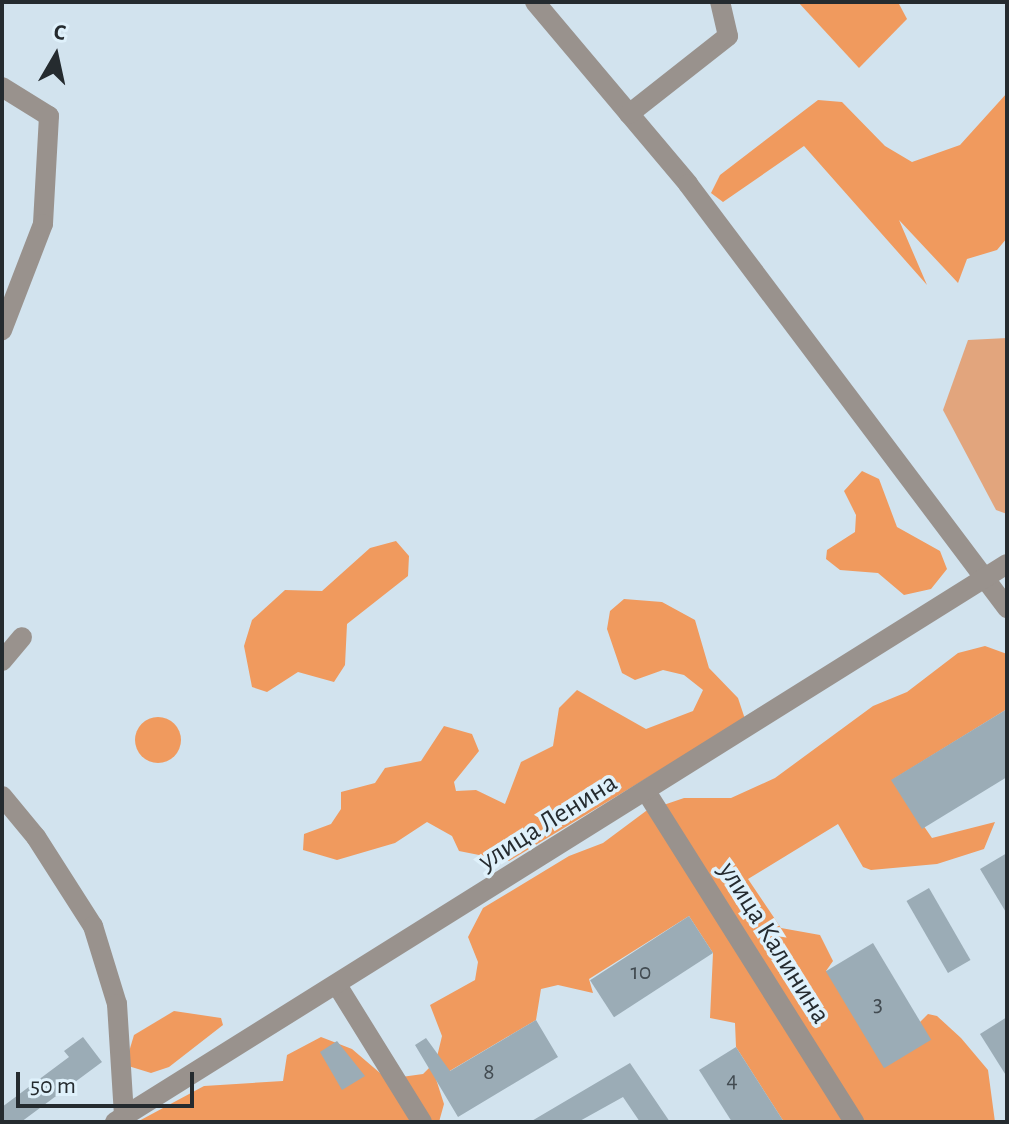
<!DOCTYPE html>
<meta charset="utf-8">
<style>
body{margin:0}
#map{position:relative;width:1009px;height:1124px;overflow:hidden;background:#d2e3ee;font-family:"Alegreya Sans",sans-serif}
div>[style]{position:absolute}
[style*='--x']{left:calc(var(--x)*1px);top:calc(var(--y)*1px);width:calc(var(--w)*1px);rotate:calc(var(--a)*1deg)}
.green>*{inset:0;background:#e2a57d}
.forest>*{inset:0;background:#f09a5e}
.round{border-radius:50%}
.building>*{inset:0;background:#9bacb6;transform-origin:0 0}
.minor>*{height:20px;margin:-10px;padding:0 10px;transform-origin:10px;border-radius:10px;background:#99928d}
span{translate:-50% -50%;white-space:nowrap;text-align:center;line-height:1.15;-webkit-text-stroke:7px #dff1fb;paint-order:stroke}
.number-label{font-size:24px;color:#424b51}
.number-label span{-webkit-text-stroke-width:0}
.street-label{font-size:28px;color:#252b2f}
.frame{position:absolute;inset:0;border:4px solid #252b2f;pointer-events:none}
.north{position:absolute;left:16px;top:16px;width:80px;height:80px;-webkit-text-stroke:6px #dff1fb;paint-order:stroke;rotate:9deg;font-size:22px;font-weight:700;line-height:32px;text-align:center;color:#252b2f}
.north::after{content:'';display:block;margin:auto;width:28px;height:36px;background:#252b2f;clip-path:polygon(50% 0,100% 100%,50% 72%,0 100%)}
.scale{position:absolute;left:16px;top:1072px;width:178px;height:36px;box-sizing:border-box;border:4px solid #252b2f;border-top:0;padding-left:10px;font-size:24px;line-height:28px;white-space:nowrap;color:#252b2f;-webkit-text-stroke:6px #dff1fb;paint-order:stroke}
</style>
<div id="map">
<div class="green">
<div style="clip-path:polygon(1007px 338px,1007px 514px,996px 510px,943px 410px,968px 340px)"></div>
</div>
<div class="forest">
<div style="clip-path:polygon(798px 2px,898px 2px,907px 19px,859px 68px)"></div>
<div style="clip-path:polygon(1007px 93px,1007px 238px,997px 250px,967px 259px,958px 283px,899px 220px,927px 285px,804px 146px,723px 202px,711px 193px,720px 175px,818px 100px,842px 102px,885px 146px,912px 162px,960px 145px)"></div>
<div style="clip-path:polygon(862px 471px,879px 479px,897px 527px,940px 551px,947px 569px,931px 589px,904px 595px,878px 573px,840px 570px,826px 559px,827px 550px,855px 532px,856px 515px,844px 491px)"></div>
<div style="clip-path:polygon(396px 541px,409px 556px,408px 576px,347px 624px,345px 665px,334px 682px,298px 672px,267px 692px,252px 687px,244px 646px,252px 620px,285px 590px,322px 591px,370px 548px)"></div>
<div style="clip-path:polygon(624px 599px,662px 602px,695px 620px,709px 668px,738px 698px,745px 719px,509px 861px,459px 851px,452px 836px,427px 822px,395px 843px,337px 860px,303px 850px,304px 834px,331px 824px,341px 809px,341px 792px,375px 783px,385px 768px,421px 761px,444px 726px,472px 734px,479px 751px,454px 782px,456px 791px,476px 790px,505px 804px,521px 762px,553px 746px,559px 708px,577px 690px,646px 729px,693px 711px,703px 690px,684px 675px,663px 670px,635px 680px,622px 673px,607px 629px,610px 611px)"></div>
<div style="clip-path:polygon(985px 646px,1007px 654px,1007px 709px,892px 780px,932px 838px,995px 822px,984px 849px,937px 864px,871px 870px,863px 867px,838px 824px,748px 879px,781px 928px,820px 935px,833px 961px,826px 971px,919px 1023px,928px 1014px,937px 1016px,961px 1038px,988px 1070px,995px 1122px,784px 1122px,736px 1047px,735px 1023px,710px 1018px,713px 953px,689px 916px,589px 979px,593px 993px,558px 985px,541px 989px,536px 1020px,436px 1079px,444px 1104px,439px 1122px,137px 1122px,204px 1086px,283px 1081px,287px 1055px,321px 1037px,352px 1049px,387px 1079px,423px 1074px,436px 1061px,442px 1036px,430px 1005px,475px 980px,478px 962px,468px 937px,483px 908px,569px 856px,603px 843px,646px 811px,684px 798px,731px 798px,775px 778px,873px 706px,907px 692px,958px 653px)"></div>
<div class="round" style="left:135px;top:717px;width:46px;height:46px"></div>
<div style="clip-path:polygon(174px 1011px,221px 1018px,223px 1025px,169px 1067px,151px 1073px,125px 1065px,134px 1035px)"></div>
</div>
<div class="building">
<div style="clip-path:polygon(1007px 709px,1007px 777px,922px 829px,891px 780px)"></div>
<div style="clip-path:polygon(1007px 853px,1007px 914px,980px 869px)"></div>
<div style="left:929px;top:888px;width:83px;height:26px;rotate:60deg"></div>
<div style="left:689px;top:916px;width:44px;height:118px;rotate:57deg"></div>
<div style="left:873px;top:943px;width:113px;height:55px;rotate:59deg"></div>
<div style="clip-path:polygon(1007px 1017px,1007px 1077px,980px 1034px)"></div>
<div style="clip-path:polygon(536px 1020px,558px 1057px,458px 1117px,415px 1045px,426px 1038px,450px 1071px)"></div>
<div style="clip-path:polygon(83px 1037px,102px 1062px,21px 1122px,2px 1122px,2px 1107px,69px 1057px,64px 1051px)"></div>
<div style="clip-path:polygon(337px 1041px,365px 1076px,342px 1090px,320px 1052px)"></div>
<div style="clip-path:polygon(736px 1047px,784px 1122px,732px 1122px,699px 1070px)"></div>
<div style="clip-path:polygon(630px 1063px,670px 1122px,640px 1122px,623px 1097px,578px 1122px,530px 1122px)"></div>
</div>
<div class="minor">
<div style="--x:535;--y:2;--w:238;--a:49.9"></div>
<div style="--x:688;--y:184;--w:531;--a:53.04"></div>
<div style="--x:2;--y:87;--w:55;--a:31.7"></div>
<div style="--x:49;--y:116;--w:108;--a:93.2"></div>
<div style="--x:43;--y:224;--w:114;--a:111.1"></div>
<div style="--x:629;--y:114;--w:126;--a:-38.2"></div>
<div style="--x:728;--y:36;--w:35;--a:-103"></div>
<div style="--x:2;--y:661;--w:31;--a:-50"></div>
<div style="--x:647;--y:793;--w:389;--a:57.8"></div>
<div style="--x:2;--y:796;--w:53;--a:50.3"></div>
<div style="--x:36;--y:837;--w:106;--a:57.4"></div>
<div style="--x:93;--y:926;--w:82;--a:72.9"></div>
<div style="--x:117;--y:1004;--w:112;--a:86.4"></div>
<div style="--x:337;--y:985;--w:161;--a:58.2"></div>
<div style="--x:115;--y:1122;--w:1052;--a:-32.03"></div>
</div>
<div class="number-label">
<span style="left:641px;top:973px">10</span>
<span style="left:878px;top:1005px">3</span>
<span style="left:489px;top:1073px">8</span>
<span style="left:732px;top:1081px">4</span>
</div>
<div class="street-label">
<span style="left:548px;top:822px;rotate:-32deg">улица Ленина</span>
<span style="left:774px;top:943px;rotate:58deg">улица Калинина</span>
</div>
<div class="frame"></div>
<div class="north">С</div>
<div class="scale">50 m</div>
</div>
